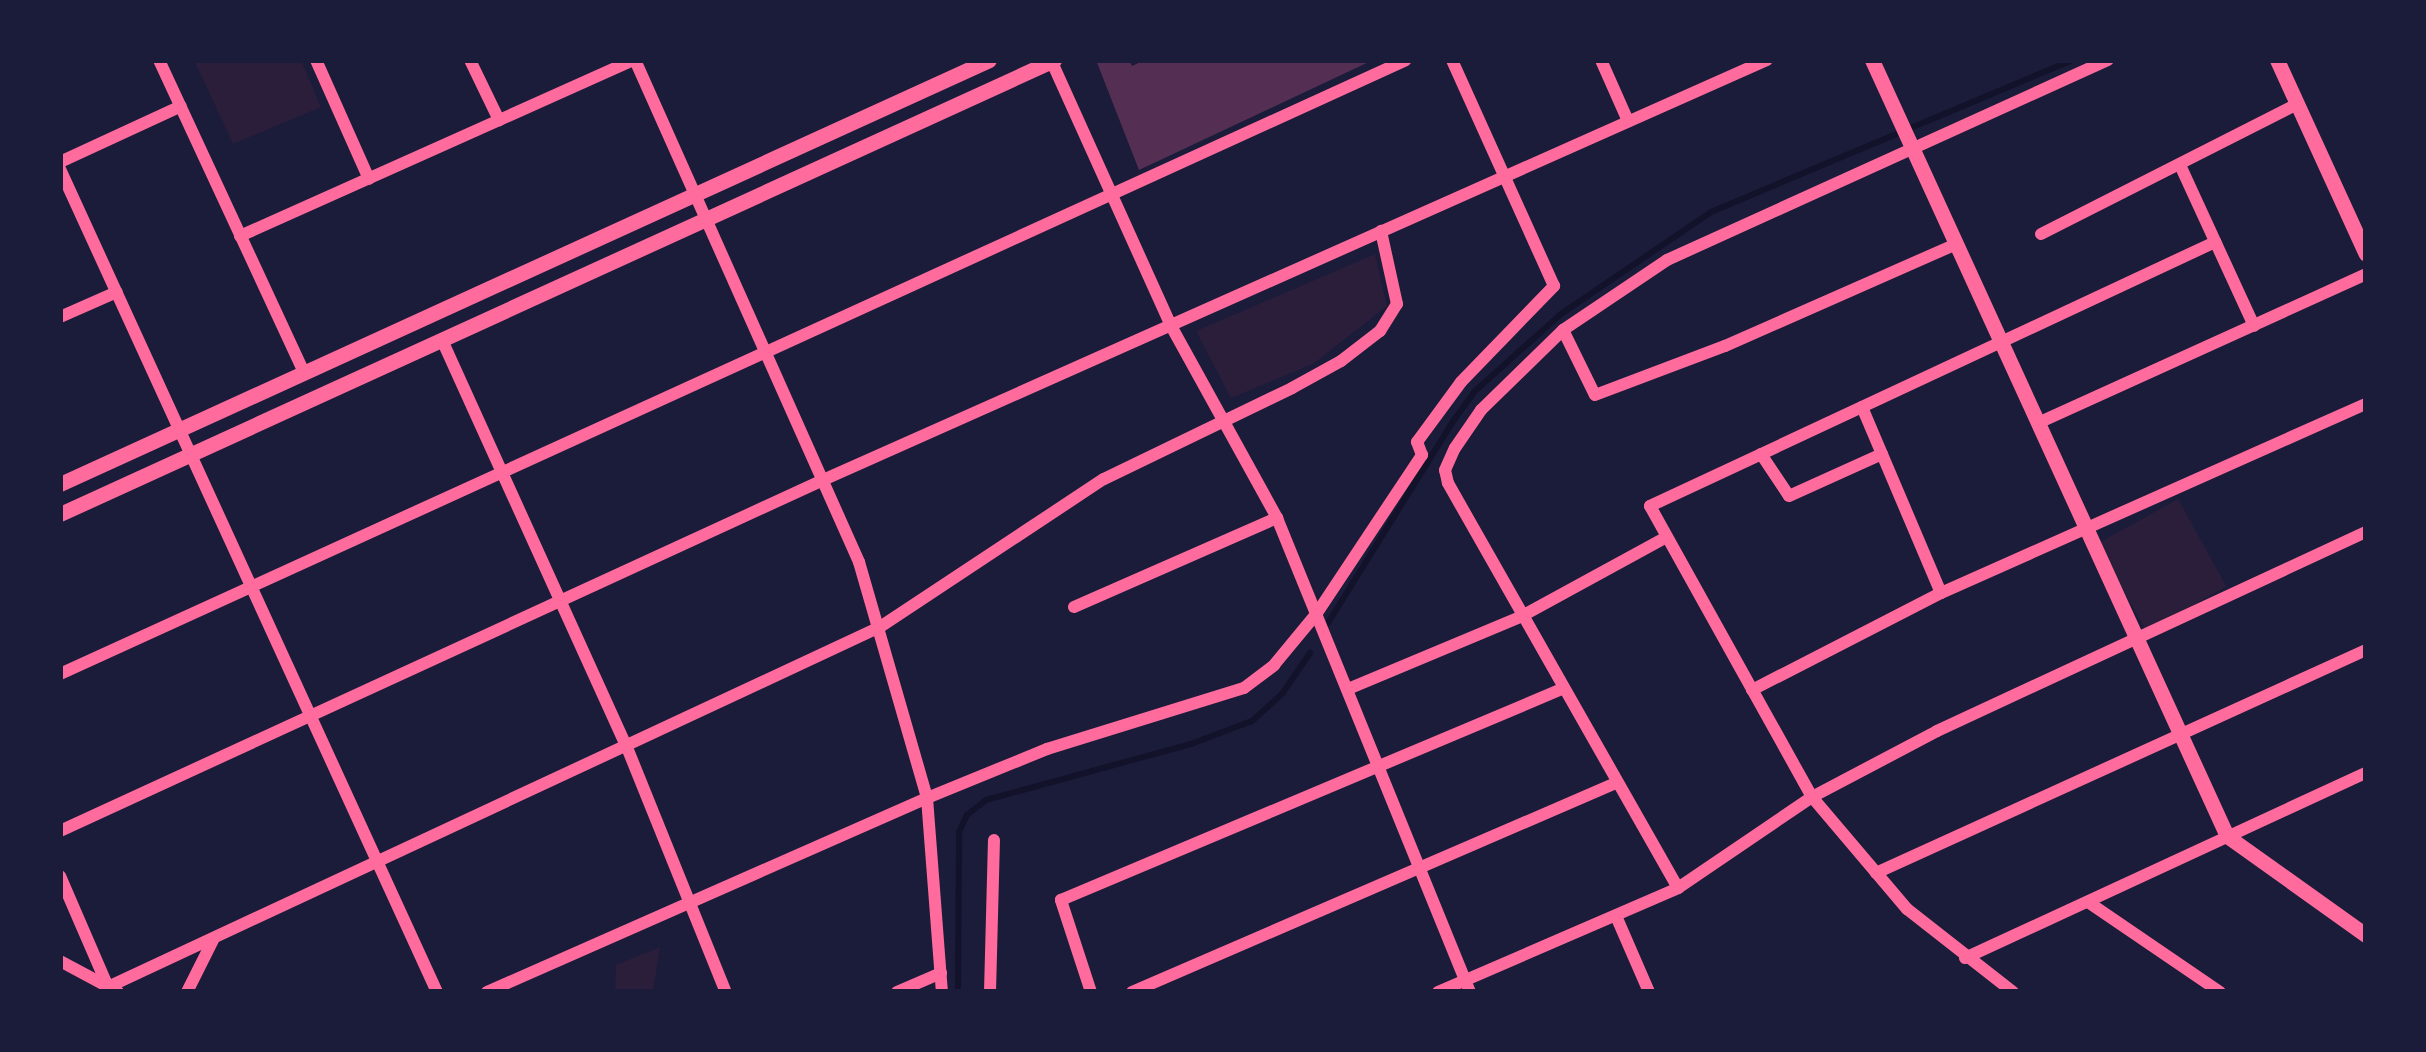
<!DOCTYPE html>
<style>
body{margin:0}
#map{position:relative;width:2426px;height:1052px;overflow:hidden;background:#1b1b3a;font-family:"IBM Plex Sans",sans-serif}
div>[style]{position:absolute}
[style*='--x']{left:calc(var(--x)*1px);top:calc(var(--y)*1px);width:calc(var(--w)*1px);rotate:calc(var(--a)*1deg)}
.green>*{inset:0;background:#2a1e3b;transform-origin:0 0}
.stream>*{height:6px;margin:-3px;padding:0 3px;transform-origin:3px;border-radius:3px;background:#12122b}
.building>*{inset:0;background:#542f53}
.minor>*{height:12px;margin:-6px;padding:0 6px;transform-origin:6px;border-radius:6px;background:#ff6b9d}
.tertiary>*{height:15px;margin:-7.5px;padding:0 7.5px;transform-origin:7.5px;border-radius:7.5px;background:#ff6b9d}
span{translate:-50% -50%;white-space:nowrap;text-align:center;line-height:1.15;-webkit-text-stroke:12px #1b1b3a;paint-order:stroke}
.frame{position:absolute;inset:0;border:63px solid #1b1b3a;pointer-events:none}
</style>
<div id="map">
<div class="green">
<div style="clip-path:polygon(194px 60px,301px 60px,321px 107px,233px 144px)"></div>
<div style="clip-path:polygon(1375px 254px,1387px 306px,1313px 364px,1231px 398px,1196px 331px)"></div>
<div style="left:2178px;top:499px;width:100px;height:92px;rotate:61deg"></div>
<div style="clip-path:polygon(660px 947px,653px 992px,615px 992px,616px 965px)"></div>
</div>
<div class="stream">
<div style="--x:1328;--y:623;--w:239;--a:-58.2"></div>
<div style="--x:1454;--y:420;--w:34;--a:-54"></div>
<div style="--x:1474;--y:392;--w:117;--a:-41.9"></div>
<div style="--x:1561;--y:314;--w:181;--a:-34.2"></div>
<div style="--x:1711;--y:212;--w:393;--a:-22.8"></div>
<div style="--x:958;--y:992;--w:160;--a:-89.6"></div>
<div style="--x:959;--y:832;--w:19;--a:-65"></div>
<div style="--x:967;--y:815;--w:24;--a:-38"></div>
<div style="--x:986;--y:800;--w:213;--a:-15.3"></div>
<div style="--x:1191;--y:744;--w:65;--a:-20.7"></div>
<div style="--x:1252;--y:721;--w:40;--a:-42"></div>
<div style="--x:1282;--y:694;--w:50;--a:-55.7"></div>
</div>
<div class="building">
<div style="clip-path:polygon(1096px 60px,1129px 60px,1132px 66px,1145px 60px,1373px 60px,1139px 170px)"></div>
</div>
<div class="minor">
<div style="--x:159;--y:60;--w:345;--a:65.1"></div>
<div style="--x:316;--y:60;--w:130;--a:66"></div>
<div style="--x:470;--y:60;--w:67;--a:64.2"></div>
<div style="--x:635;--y:60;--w:550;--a:65.95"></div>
<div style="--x:859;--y:562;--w:246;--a:73.9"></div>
<div style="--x:927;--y:798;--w:195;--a:85.6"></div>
<div style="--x:1051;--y:60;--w:290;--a:65.7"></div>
<div style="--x:1170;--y:324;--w:222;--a:61.1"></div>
<div style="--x:1277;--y:518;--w:512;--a:67.85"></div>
<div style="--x:1601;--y:60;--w:67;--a:66.1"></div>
<div style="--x:60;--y:162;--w:133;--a:-24.8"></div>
<div style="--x:2180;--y:165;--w:177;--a:65.3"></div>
<div style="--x:60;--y:169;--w:905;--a:65.39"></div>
<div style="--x:2041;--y:234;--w:287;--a:-26.9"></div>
<div style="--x:240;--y:236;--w:432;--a:-24.1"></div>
<div style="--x:60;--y:317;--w:62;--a:-23.7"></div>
<div style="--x:1563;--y:330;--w:72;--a:63.8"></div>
<div style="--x:1595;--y:395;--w:139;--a:-20.7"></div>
<div style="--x:1725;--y:346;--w:253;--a:-23.8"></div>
<div style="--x:442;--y:340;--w:445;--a:65.6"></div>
<div style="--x:626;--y:745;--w:266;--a:68"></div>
<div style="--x:1862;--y:407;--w:202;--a:67"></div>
<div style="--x:2038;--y:423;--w:360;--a:-24.4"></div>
<div style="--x:1761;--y:454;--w:50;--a:56.3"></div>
<div style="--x:1789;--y:496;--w:102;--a:-24.3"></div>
<div style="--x:1074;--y:607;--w:222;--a:-23.7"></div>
<div style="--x:60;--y:674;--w:1479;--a:-24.52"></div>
<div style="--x:1348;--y:689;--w:186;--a:-22.7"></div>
<div style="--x:1520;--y:617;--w:167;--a:-28.6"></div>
<div style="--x:1752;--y:690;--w:212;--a:-27.2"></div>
<div style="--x:1941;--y:593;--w:465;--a:-24"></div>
<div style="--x:60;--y:831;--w:840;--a:-24.7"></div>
<div style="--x:823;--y:480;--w:1033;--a:-23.99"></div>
<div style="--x:1876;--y:873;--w:538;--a:-24.47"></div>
<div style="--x:60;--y:876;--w:121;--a:66.6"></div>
<div style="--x:108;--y:987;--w:852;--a:-25"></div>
<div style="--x:880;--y:627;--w:268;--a:-33.5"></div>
<div style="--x:1104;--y:479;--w:209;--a:-25.8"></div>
<div style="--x:1292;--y:388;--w:56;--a:-28.9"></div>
<div style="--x:1341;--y:361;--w:49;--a:-37.6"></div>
<div style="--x:1380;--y:331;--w:32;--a:-58"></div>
<div style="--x:1397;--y:304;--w:75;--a:-102.4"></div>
<div style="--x:1678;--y:888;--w:466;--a:-119.6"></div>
<div style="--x:1448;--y:483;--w:13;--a:-103"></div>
<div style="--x:1445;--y:470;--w:24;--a:-66"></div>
<div style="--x:1455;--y:448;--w:46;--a:-55.6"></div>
<div style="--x:1481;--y:410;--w:115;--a:-44.3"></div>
<div style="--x:1563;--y:330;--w:125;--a:-33.9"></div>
<div style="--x:1667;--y:260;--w:484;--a:-24.4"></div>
<div style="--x:2088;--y:902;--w:160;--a:34.3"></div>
<div style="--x:1616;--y:916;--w:83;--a:66.5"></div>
<div style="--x:1965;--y:958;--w:442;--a:-24.8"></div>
<div style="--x:60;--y:961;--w:66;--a:28.1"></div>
<div style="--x:187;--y:992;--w:60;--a:-63.4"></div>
<div style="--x:487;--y:992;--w:481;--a:-23.8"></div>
<div style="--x:927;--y:798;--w:130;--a:-22.2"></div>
<div style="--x:1047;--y:749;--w:206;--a:-17.2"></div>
<div style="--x:1244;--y:688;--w:38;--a:-37"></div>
<div style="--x:1274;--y:665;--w:67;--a:-50.4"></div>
<div style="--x:1317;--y:613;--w:190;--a:-56.4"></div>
<div style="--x:1422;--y:455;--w:14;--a:-111"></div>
<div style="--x:1417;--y:442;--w:74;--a:-53.7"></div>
<div style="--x:1461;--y:382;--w:134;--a:-45.9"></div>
<div style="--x:1554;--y:286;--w:248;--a:-114.3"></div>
<div style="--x:897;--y:992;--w:48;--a:-23.4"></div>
<div style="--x:990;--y:992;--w:152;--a:-88.5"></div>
<div style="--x:1091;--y:992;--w:97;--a:-108.1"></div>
<div style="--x:1061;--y:900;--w:544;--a:-22.84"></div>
<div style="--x:1132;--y:992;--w:527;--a:-23.36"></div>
<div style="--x:1438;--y:992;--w:262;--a:-23.4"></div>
<div style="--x:1678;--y:888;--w:162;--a:-34.2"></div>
<div style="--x:1812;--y:797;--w:141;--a:-27.8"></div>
<div style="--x:1937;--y:731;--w:473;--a:-24.9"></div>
<div style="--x:2013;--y:992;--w:135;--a:-141.9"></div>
<div style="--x:1907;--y:909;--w:147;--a:-130.3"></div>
<div style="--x:1812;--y:797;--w:333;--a:-119.1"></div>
<div style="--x:1650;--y:506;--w:624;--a:-25.04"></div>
</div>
<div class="tertiary">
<div style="--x:1872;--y:60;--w:853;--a:65.42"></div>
<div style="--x:2227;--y:836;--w:171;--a:35.5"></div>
<div style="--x:2277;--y:60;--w:213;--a:65.4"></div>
<div style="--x:60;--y:484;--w:1021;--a:-24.53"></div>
<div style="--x:60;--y:514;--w:1093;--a:-24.55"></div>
</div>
<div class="frame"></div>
</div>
